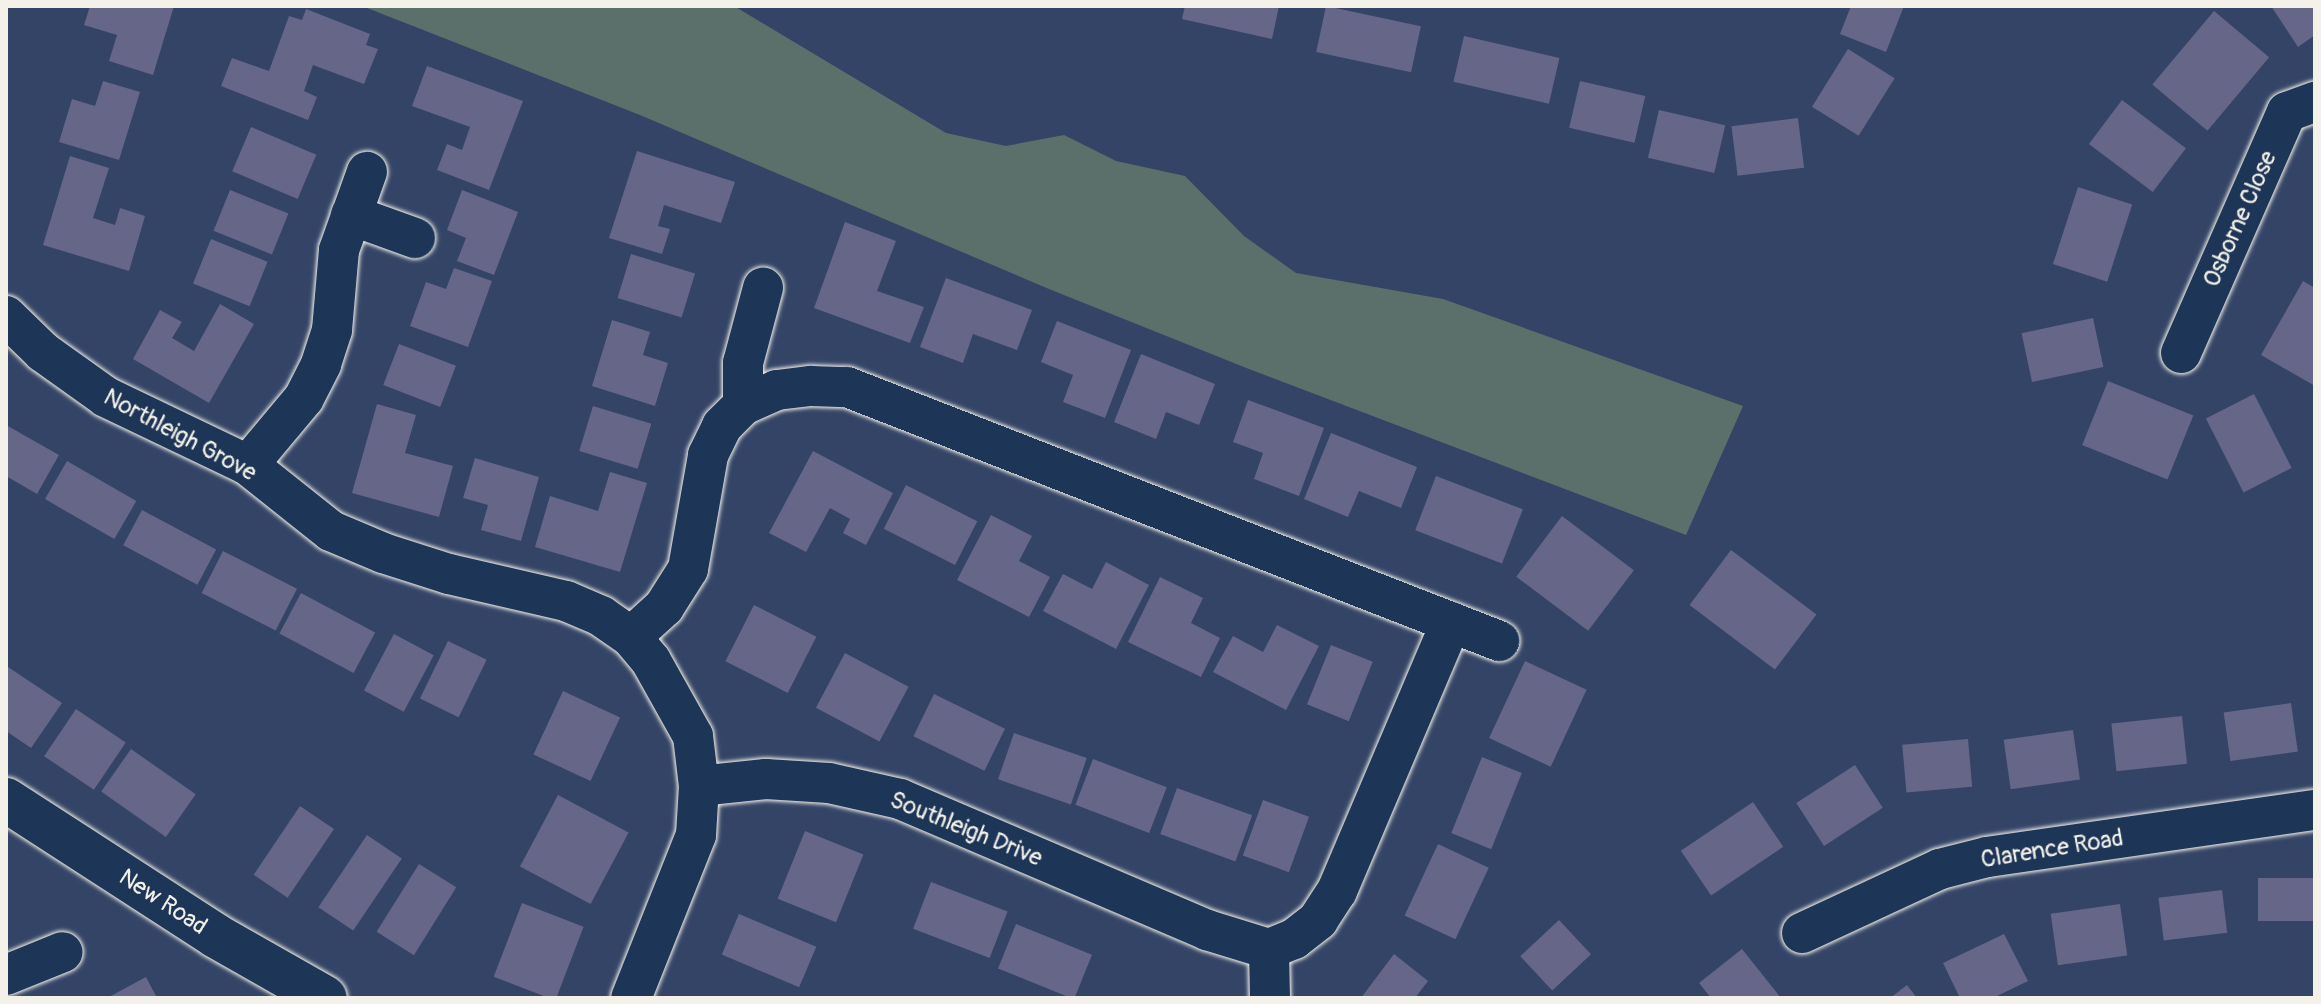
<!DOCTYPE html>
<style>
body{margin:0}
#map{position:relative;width:2321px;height:1004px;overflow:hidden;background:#346;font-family:Pangolin,sans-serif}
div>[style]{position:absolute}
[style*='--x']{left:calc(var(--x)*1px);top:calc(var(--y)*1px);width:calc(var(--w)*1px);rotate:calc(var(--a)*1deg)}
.green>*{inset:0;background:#5c706b}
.building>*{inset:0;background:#666689;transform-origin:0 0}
.roads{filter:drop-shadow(0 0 2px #f4f1e8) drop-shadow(0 0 2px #f4f1e8)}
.minor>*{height:40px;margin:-20px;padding:0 20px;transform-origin:20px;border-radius:20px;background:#1d3557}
.secondary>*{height:44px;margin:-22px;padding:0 22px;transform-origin:22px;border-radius:22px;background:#1d3557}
span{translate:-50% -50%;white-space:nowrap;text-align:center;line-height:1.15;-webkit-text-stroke:8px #1d3557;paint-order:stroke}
.street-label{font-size:24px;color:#f4f1e8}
.frame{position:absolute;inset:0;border:8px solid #f4f1e8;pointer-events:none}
</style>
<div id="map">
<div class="green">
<div style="clip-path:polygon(362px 6px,734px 6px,946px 133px,1006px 146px,1064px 135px,1116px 161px,1185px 176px,1244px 236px,1296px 273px,1443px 299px,1743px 406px,1686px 535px,1249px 369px,1049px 289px,640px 115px)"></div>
</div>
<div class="building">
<div style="clip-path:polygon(90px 6px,174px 6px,153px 75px,109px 61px,117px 35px,84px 25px)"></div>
<div style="clip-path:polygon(1185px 6px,1279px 6px,1272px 39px,1182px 19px)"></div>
<div style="left:1326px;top:6px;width:97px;height:47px;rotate:12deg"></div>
<div style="clip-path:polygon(1851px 6px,1904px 6px,1886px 52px,1840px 34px)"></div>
<div style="clip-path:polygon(2271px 6px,2315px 6px,2315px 35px,2298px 47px)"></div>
<div style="clip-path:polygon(306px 9px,370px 34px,366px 45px,378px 49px,364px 84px,313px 65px,304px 91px,317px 97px,308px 120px,221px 86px,232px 58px,269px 71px,289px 16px,302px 20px)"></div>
<div style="left:2214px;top:11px;width:72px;height:96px;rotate:40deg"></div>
<div style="left:1464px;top:36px;width:98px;height:47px;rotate:13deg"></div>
<div style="left:1848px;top:49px;width:55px;height:68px;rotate:32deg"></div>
<div style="clip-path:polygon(427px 66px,523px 101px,489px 190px,437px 170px,447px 144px,462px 150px,470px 127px,412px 106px)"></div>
<div style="clip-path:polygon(103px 81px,140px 92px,119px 160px,59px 142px,72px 99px,95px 106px)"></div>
<div style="left:1580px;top:81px;width:67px;height:48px;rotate:13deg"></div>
<div style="left:2122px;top:100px;width:80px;height:55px;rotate:37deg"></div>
<div style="left:1659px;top:110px;width:68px;height:49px;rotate:13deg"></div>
<div style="left:1798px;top:118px;width:50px;height:67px;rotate:83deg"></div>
<div style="left:251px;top:127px;width:71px;height:48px;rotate:23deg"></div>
<div style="clip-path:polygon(637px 151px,735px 182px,721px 223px,664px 205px,658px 226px,670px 229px,662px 254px,609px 238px)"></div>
<div style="clip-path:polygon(70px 156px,109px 168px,93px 218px,115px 225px,120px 208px,145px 216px,129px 271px,43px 245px)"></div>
<div style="left:2078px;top:187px;width:57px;height:81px;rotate:18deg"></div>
<div style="left:230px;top:190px;width:63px;height:44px;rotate:22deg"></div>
<div style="clip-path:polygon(462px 190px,518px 212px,494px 275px,457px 261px,466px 238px,447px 230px)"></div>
<div style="clip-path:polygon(845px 222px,896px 241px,877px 291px,924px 307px,910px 343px,814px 308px)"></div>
<div style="left:211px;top:239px;width:61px;height:48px;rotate:22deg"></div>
<div style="left:631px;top:254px;width:67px;height:46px;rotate:17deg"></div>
<div style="clip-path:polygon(454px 268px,492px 281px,468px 347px,410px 326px,426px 282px,446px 289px)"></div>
<div style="clip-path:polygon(946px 278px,1032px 310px,1017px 350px,973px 334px,963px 363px,920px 347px)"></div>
<div style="clip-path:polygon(2303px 281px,2315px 288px,2315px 386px,2261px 355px)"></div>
<div style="clip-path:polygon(220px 304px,254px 324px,209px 403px,133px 359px,160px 310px,182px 322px,172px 338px,194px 351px)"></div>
<div style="left:2093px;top:318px;width:50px;height:73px;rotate:78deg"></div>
<div style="clip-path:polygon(612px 320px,650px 332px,643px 355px,668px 363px,655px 406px,592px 386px)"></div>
<div style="clip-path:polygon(1057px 321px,1131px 350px,1105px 418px,1063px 402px,1073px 375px,1041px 362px)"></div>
<div style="left:399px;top:344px;width:61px;height:44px;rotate:21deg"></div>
<div style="clip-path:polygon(1141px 354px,1215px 384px,1199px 425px,1166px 412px,1156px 439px,1114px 422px)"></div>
<div style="left:2108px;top:381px;width:92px;height:69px;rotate:22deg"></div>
<div style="left:2254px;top:394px;width:83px;height:54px;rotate:63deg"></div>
<div style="clip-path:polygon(1248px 400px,1324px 428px,1299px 496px,1254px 479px,1263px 453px,1233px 442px)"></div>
<div style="clip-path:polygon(377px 404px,416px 415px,405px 453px,453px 466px,439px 517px,352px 493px)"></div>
<div style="left:593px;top:406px;width:61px;height:47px;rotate:17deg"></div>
<div style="clip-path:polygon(6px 425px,59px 455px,37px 494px,6px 476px)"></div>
<div style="clip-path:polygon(1331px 433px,1417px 467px,1401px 508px,1359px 491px,1348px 517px,1304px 499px)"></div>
<div style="clip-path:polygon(813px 451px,893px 493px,866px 545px,843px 533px,850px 519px,830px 508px,806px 552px,769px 533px)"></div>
<div style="clip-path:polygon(475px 458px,539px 477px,521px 541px,481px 530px,488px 505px,463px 498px)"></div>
<div style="left:67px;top:461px;width:80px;height:44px;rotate:30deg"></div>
<div style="clip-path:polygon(610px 472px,647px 483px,620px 572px,535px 547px,550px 496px,598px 511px)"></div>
<div style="left:1436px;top:476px;width:93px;height:58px;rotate:21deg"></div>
<div style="left:906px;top:485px;width:80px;height:49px;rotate:27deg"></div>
<div style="left:142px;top:510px;width:84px;height:40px;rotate:28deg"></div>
<div style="clip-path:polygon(991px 515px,1032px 536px,1019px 561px,1050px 577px,1029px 617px,957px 580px)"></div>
<div style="left:1562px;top:516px;width:90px;height:76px;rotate:37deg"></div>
<div style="left:1731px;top:550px;width:107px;height:69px;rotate:37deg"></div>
<div style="left:223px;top:551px;width:83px;height:47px;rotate:27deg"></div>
<div style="clip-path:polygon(1106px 562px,1149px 585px,1116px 649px,1043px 611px,1063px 574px,1092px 589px)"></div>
<div style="clip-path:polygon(1160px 577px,1203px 598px,1191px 623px,1220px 638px,1201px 677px,1128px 642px)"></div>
<div style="left:301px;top:593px;width:84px;height:46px;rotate:28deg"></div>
<div style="left:754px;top:605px;width:70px;height:63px;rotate:27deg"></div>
<div style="clip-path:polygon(1277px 625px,1319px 646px,1286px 710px,1213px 672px,1233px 636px,1263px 652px)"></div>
<div style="left:394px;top:634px;width:45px;height:64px;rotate:28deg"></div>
<div style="left:448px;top:641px;width:43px;height:64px;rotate:26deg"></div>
<div style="left:1331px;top:645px;width:45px;height:64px;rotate:22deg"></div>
<div style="left:845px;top:653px;width:72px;height:62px;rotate:28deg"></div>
<div style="left:1525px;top:661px;width:68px;height:85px;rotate:25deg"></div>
<div style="clip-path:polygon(8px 667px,62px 703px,31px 748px,6px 731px)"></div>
<div style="left:563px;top:691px;width:63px;height:70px;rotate:25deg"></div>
<div style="left:934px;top:694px;width:79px;height:47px;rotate:26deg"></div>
<div style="left:2291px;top:703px;width:49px;height:68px;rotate:82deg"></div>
<div style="left:76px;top:709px;width:60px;height:57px;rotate:34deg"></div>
<div style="left:2182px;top:716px;width:48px;height:71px;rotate:84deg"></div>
<div style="left:2073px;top:730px;width:50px;height:70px;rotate:82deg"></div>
<div style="left:1014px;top:733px;width:77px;height:49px;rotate:19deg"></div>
<div style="left:1968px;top:739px;width:48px;height:66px;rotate:85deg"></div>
<div style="left:131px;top:749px;width:79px;height:52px;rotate:35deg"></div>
<div style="left:1482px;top:757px;width:43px;height:82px;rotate:22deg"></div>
<div style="left:1093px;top:759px;width:79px;height:49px;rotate:21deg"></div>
<div style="left:1855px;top:765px;width:51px;height:70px;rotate:57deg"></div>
<div style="left:1177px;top:788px;width:80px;height:49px;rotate:20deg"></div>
<div style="left:558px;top:795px;width:80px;height:81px;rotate:28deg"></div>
<div style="left:1263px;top:800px;width:49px;height:59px;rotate:20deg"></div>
<div style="left:1753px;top:802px;width:54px;height:87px;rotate:56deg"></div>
<div style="left:300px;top:806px;width:41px;height:83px;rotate:34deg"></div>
<div style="left:805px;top:831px;width:63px;height:73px;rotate:22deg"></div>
<div style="left:367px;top:835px;width:42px;height:87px;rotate:34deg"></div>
<div style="left:1438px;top:844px;width:56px;height:79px;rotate:25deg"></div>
<div style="left:419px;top:864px;width:44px;height:80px;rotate:32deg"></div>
<div style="left:2315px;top:878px;width:43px;height:57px;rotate:90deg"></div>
<div style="left:931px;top:882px;width:82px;height:50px;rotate:21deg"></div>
<div style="left:2222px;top:890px;width:43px;height:64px;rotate:83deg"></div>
<div style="left:522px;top:903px;width:66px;height:79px;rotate:21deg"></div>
<div style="left:2120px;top:904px;width:52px;height:70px;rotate:82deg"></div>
<div style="left:739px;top:914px;width:84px;height:44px;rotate:23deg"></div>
<div style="left:1559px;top:920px;width:47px;height:53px;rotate:47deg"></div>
<div style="left:1016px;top:924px;width:82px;height:48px;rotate:22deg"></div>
<div style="clip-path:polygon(2004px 934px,2028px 981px,1993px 998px,1960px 998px,1943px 963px)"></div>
<div style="clip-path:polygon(1742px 949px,1781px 998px,1711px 998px,1699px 983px)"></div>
<div style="clip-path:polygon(1394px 954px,1428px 981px,1415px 998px,1361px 998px)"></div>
<div style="clip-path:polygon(146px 977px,157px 998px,107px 998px)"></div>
<div style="clip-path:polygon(1907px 985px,1917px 998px,1890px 998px)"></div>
</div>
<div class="roads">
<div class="minor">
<div style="--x:351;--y:215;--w:68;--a:19.8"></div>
<div style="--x:6;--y:316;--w:52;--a:44.2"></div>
<div style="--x:43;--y:352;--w:77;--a:35.5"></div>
<div style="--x:106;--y:397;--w:157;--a:25.6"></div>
<div style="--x:248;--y:465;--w:106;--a:38.5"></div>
<div style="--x:331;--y:531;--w:56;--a:22.9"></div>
<div style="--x:383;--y:553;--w:69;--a:17.7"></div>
<div style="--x:449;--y:574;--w:120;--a:13"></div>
<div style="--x:566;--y:601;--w:38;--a:23"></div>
<div style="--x:601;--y:616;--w:37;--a:35"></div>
<div style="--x:631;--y:637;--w:31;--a:50"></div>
<div style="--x:651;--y:661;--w:86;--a:60.8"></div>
<div style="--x:693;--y:736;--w:50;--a:83.2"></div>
<div style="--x:699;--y:786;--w:49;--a:93.5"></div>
<div style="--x:696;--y:835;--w:175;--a:111.7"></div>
<div style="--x:2181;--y:353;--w:263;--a:-66.3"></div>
<div style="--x:2287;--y:112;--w:30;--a:-20"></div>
<div style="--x:743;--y:405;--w:42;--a:-90"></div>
<div style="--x:743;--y:363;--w:78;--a:-75.1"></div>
<div style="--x:248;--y:465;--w:87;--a:-50.1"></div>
<div style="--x:304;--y:398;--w:38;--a:-63"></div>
<div style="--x:321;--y:364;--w:36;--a:-72"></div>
<div style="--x:332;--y:330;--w:80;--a:-85"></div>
<div style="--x:339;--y:250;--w:83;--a:-70.3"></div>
<div style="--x:631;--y:637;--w:45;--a:-42.3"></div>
<div style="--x:664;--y:607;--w:45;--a:-57.7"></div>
<div style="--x:688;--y:569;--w:116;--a:-80"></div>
<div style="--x:708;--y:455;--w:32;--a:-64"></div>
<div style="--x:722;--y:426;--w:30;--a:-45"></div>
<div style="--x:743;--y:405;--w:37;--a:-24"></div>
<div style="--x:777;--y:390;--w:34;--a:-7"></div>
<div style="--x:811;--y:386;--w:36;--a:2"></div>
<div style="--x:847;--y:387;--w:700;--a:21.28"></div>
<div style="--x:699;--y:786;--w:67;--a:-6"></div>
<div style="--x:766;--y:779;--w:63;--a:3.6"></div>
<div style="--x:829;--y:783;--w:73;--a:12.7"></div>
<div style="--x:900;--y:799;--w:334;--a:23.1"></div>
<div style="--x:1207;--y:930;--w:65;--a:17"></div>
<div style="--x:1802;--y:933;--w:152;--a:-24.9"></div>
<div style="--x:1940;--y:869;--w:49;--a:-14.3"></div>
<div style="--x:1987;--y:857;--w:331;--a:-8.2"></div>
<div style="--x:6;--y:975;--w:61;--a:-22"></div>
<div style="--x:1270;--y:998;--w:49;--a:-91.2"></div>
<div style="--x:1269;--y:949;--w:27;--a:-22"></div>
<div style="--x:1294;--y:939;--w:31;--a:-38"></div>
<div style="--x:1318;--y:920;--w:35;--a:-57"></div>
<div style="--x:1337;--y:891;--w:292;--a:-67"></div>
</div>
<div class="secondary">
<div style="--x:6;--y:800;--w:250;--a:32.9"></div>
<div style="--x:216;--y:936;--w:125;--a:29.6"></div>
</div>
</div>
<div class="street-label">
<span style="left:2240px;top:219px;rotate:-66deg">Osborne Close</span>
<span style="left:180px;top:435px;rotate:28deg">Northleigh Grove</span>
<span style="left:966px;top:829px;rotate:22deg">Southleigh Drive</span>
<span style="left:2052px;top:849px;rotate:-9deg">Clarence Road</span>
<span style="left:163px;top:902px;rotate:33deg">New Road</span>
</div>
<div class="frame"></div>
</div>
